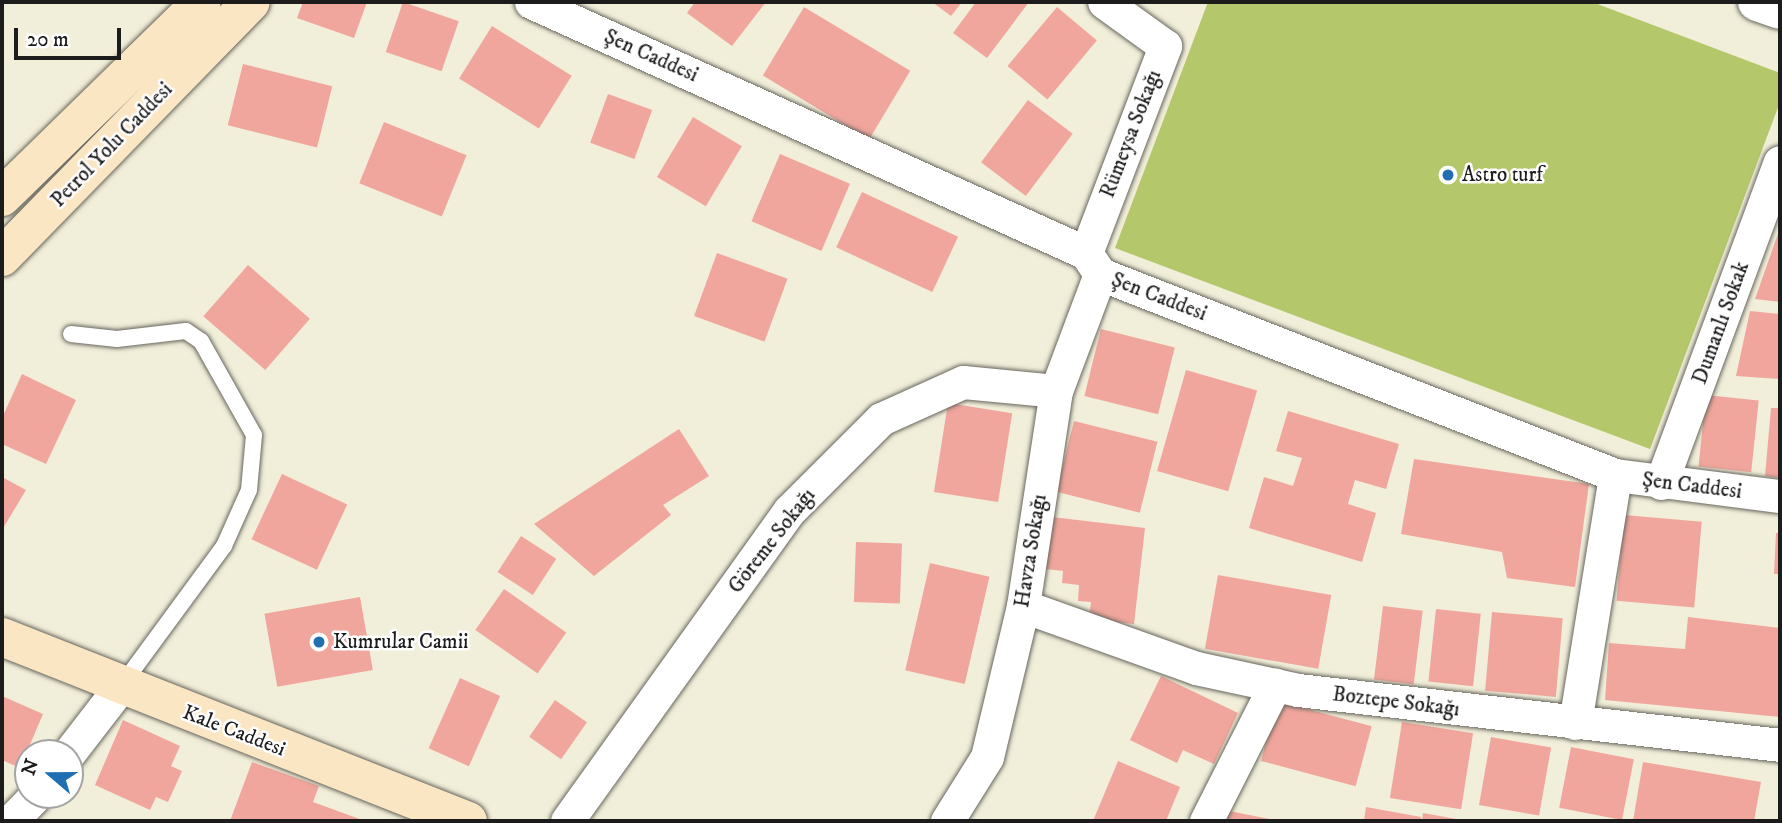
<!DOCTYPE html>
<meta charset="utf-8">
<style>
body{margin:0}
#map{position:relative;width:1782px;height:823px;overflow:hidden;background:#f1eed9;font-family:"IM FELL DW Pica",serif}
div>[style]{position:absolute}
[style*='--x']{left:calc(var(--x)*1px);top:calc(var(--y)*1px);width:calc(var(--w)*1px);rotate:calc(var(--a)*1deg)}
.green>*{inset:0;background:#b4c76a}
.building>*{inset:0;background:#f1a69d;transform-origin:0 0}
.roads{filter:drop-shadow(0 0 2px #67665e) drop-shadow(0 0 2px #67665e)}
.service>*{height:16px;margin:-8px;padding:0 8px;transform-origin:8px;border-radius:8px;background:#fff}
.minor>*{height:33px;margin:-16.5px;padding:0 16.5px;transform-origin:16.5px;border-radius:16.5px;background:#fff}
.tertiary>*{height:38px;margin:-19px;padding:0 19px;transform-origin:19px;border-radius:19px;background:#fff}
.secondary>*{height:38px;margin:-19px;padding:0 19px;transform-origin:19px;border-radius:19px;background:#fbe6c4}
.dots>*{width:19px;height:19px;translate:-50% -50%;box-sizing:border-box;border:4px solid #fff;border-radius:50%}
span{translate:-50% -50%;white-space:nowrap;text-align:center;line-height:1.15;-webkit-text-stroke:5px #fff;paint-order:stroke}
.street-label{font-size:21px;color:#1c1c1c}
.poi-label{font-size:21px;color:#1c1c1c}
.left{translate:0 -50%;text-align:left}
.frame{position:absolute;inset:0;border:4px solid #1c1c1c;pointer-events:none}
.north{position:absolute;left:14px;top:739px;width:70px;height:70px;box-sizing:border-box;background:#fff;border:2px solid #a4a4a4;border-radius:50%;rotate:290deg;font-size:19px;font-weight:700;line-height:28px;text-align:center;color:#1c1c1c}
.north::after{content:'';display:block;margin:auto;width:24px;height:32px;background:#1f6fb2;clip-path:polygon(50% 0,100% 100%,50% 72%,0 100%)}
.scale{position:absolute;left:14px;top:28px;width:107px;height:32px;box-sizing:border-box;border:4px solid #1c1c1c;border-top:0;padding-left:9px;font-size:21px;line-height:24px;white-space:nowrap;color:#1c1c1c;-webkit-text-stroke:5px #fff;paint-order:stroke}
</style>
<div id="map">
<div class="green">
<div style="clip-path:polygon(1208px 2px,1592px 2px,1780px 73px,1780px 102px,1650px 449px,1115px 248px)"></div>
</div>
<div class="building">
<div style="clip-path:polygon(303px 2px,367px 2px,354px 38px,297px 18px)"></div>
<div style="left:403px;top:2px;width:59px;height:53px;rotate:19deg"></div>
<div style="clip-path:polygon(695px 2px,766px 2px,732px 46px,687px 13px)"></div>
<div style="clip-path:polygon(932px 2px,962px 2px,951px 16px)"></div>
<div style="clip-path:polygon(976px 2px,1029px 2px,987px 58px,953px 33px)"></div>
<div style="left:804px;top:7px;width:124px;height:80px;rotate:31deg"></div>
<div style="left:1057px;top:7px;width:52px;height:77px;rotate:40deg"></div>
<div style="left:492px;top:26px;width:94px;height:62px;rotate:32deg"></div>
<div style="left:243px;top:64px;width:92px;height:63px;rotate:14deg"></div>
<div style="left:608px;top:94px;width:47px;height:52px;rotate:20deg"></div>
<div style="left:1028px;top:100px;width:56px;height:78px;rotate:37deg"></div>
<div style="left:693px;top:117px;width:57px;height:70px;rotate:31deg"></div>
<div style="left:384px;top:122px;width:89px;height:66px;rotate:22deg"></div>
<div style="left:780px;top:154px;width:76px;height:73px;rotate:23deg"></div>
<div style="left:862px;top:192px;width:106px;height:61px;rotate:25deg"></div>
<div style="clip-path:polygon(1780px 228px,1780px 302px,1755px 299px)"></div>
<div style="left:717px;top:253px;width:75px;height:67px;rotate:20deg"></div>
<div style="left:248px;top:265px;width:82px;height:68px;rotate:41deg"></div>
<div style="clip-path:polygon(1750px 311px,1780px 314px,1780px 379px,1736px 376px)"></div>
<div style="left:1101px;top:329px;width:76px;height:69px;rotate:14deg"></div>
<div style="left:1186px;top:370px;width:74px;height:105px;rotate:16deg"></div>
<div style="clip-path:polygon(22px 374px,76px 400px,46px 464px,2px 444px,2px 418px)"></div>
<div style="left:1706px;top:395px;width:53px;height:72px;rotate:6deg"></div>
<div style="left:948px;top:403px;width:65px;height:90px;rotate:9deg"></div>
<div style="clip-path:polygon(1771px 408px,1780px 408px,1780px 478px,1765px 476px)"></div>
<div style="clip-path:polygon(1288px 411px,1399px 444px,1386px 489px,1355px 480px,1348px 504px,1376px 513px,1362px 562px,1249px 528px,1264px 477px,1293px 486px,1302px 458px,1276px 451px)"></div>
<div style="left:1074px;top:421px;width:86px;height:73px;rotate:14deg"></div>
<div style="clip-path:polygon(679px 429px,709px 476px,663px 505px,671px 515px,594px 576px,534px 524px)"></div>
<div style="clip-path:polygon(1414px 459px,1589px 484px,1575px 587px,1507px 578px,1502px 552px,1401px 534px)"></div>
<div style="left:282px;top:474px;width:72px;height:72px;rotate:25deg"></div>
<div style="clip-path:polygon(2px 477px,26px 490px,2px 530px)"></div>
<div style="left:1624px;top:515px;width:78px;height:86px;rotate:5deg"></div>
<div style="clip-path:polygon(1052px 517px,1145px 528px,1134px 624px,1089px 619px,1091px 602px,1078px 601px,1079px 585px,1062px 583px,1063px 571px,1046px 569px)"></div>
<div style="clip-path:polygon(1776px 533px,1780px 533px,1780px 574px,1774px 574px)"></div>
<div style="left:521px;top:536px;width:42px;height:43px;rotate:33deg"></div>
<div style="left:856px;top:542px;width:46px;height:60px;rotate:2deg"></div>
<div style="left:930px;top:563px;width:61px;height:110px;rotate:13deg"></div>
<div style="left:1218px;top:575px;width:115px;height:75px;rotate:10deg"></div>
<div style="left:504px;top:589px;width:76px;height:50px;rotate:35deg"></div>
<div style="left:360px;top:597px;width:74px;height:97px;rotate:80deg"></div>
<div style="left:1383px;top:606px;width:40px;height:74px;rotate:7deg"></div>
<div style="left:1436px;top:609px;width:45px;height:73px;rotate:6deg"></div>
<div style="left:1492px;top:612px;width:71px;height:79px;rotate:5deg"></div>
<div style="clip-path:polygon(1688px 617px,1780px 628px,1780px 717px,1605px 700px,1609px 643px,1685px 649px)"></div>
<div style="clip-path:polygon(1161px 676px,1238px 713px,1214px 764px,1183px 750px,1177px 763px,1130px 740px)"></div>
<div style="left:460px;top:678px;width:44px;height:77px;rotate:24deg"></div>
<div style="clip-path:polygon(2px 696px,43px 714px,20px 768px,2px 760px)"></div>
<div style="left:555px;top:700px;width:39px;height:45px;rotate:35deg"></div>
<div style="left:1277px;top:701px;width:98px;height:62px;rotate:15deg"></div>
<div style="clip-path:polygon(123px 720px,180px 746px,171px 766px,182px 771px,168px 802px,156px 797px,150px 810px,95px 785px)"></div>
<div style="left:1402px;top:722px;width:72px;height:77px;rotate:9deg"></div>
<div style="left:1491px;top:737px;width:61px;height:69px;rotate:10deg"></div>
<div style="left:1571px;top:747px;width:64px;height:62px;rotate:11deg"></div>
<div style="clip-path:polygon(1118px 761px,1180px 787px,1166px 821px,1093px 821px)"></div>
<div style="clip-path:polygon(252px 762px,319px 786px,313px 802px,365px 821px,230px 821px)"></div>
<div style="clip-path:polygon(1643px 762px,1761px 782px,1754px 821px,1633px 821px)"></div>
<div style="clip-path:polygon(1366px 807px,1421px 817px,1420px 821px,1364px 821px)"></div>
<div style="clip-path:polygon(1224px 810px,1274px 820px,1274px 821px,1222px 821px)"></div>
<div style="clip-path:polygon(1423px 813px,1462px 820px,1462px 821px,1422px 821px)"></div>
</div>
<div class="roads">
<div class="service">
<div style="--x:71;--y:334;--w:46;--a:6.2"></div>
<div style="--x:117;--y:339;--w:69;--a:-6.6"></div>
<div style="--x:186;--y:331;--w:18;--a:34"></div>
<div style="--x:201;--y:341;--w:108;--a:60.6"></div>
<div style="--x:254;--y:435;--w:55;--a:95.2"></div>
<div style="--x:249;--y:490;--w:61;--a:114.1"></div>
<div style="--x:224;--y:546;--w:172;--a:126.3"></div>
</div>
<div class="minor">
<div style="--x:531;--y:2;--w:609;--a:24.33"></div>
<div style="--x:1086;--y:253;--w:25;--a:56"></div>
<div style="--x:1100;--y:274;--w:553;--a:21.32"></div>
<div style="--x:1615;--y:475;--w:166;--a:7.3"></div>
<div style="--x:1086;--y:253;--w:222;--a:-69.1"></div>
<div style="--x:1165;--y:46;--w:75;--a:-144.2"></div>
<div style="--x:1661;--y:483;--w:342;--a:-69.7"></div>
<div style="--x:1023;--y:606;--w:184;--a:19.7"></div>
<div style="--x:1196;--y:668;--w:104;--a:12.2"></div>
<div style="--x:1298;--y:690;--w:485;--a:6.5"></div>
<div style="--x:1575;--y:723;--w:251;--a:-80.8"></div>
<div style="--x:69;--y:753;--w:83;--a:-52.3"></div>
<div style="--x:11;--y:821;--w:36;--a:-46"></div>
<div style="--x:567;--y:821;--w:381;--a:-54.4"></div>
<div style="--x:789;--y:511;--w:130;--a:-45"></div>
<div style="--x:881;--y:419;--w:90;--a:-24.3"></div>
<div style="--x:963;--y:382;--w:93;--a:5.5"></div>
<div style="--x:947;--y:821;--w:75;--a:-58"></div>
<div style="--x:987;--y:757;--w:155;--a:-76.6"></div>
<div style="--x:1023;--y:606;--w:218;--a:-81.3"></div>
<div style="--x:1056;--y:391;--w:125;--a:-69.4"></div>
<div style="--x:1206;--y:821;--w:153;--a:-63.1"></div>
</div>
<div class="tertiary">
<div style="--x:1757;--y:2;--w:24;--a:19"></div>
</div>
<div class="secondary">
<div style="--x:2;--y:197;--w:279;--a:-44.3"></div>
<div style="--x:2;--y:257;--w:356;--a:-45.7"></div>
<div style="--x:2;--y:637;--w:501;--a:21.55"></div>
</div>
</div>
<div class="dots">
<div style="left:1448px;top:175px;background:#1f6fb2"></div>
<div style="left:319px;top:642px;background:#1f6fb2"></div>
</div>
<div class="street-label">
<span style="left:651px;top:56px;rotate:24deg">Şen Caddesi</span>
<span style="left:1131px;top:134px;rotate:-69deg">Rümeysa Sokağı</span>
<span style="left:112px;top:145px;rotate:-46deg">Petrol Yolu Caddesi</span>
<span style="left:1159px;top:297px;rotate:21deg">Şen Caddesi</span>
<span style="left:1721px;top:323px;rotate:-70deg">Dumanlı Sokak</span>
<span style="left:1692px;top:486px;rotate:7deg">Şen Caddesi</span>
<span style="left:772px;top:541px;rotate:-52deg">Göreme Sokağı</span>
<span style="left:1031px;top:551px;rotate:-81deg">Havza Sokağı</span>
<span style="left:1396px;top:702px;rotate:7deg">Boztepe Sokağı</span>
<span style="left:234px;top:731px;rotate:21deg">Kale Caddesi</span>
</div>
<div class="poi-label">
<span class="left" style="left:1462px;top:175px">Astro turf</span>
<span class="left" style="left:333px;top:642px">Kumrular Camii</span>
</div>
<div class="frame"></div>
<div class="north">N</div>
<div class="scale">20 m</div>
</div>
